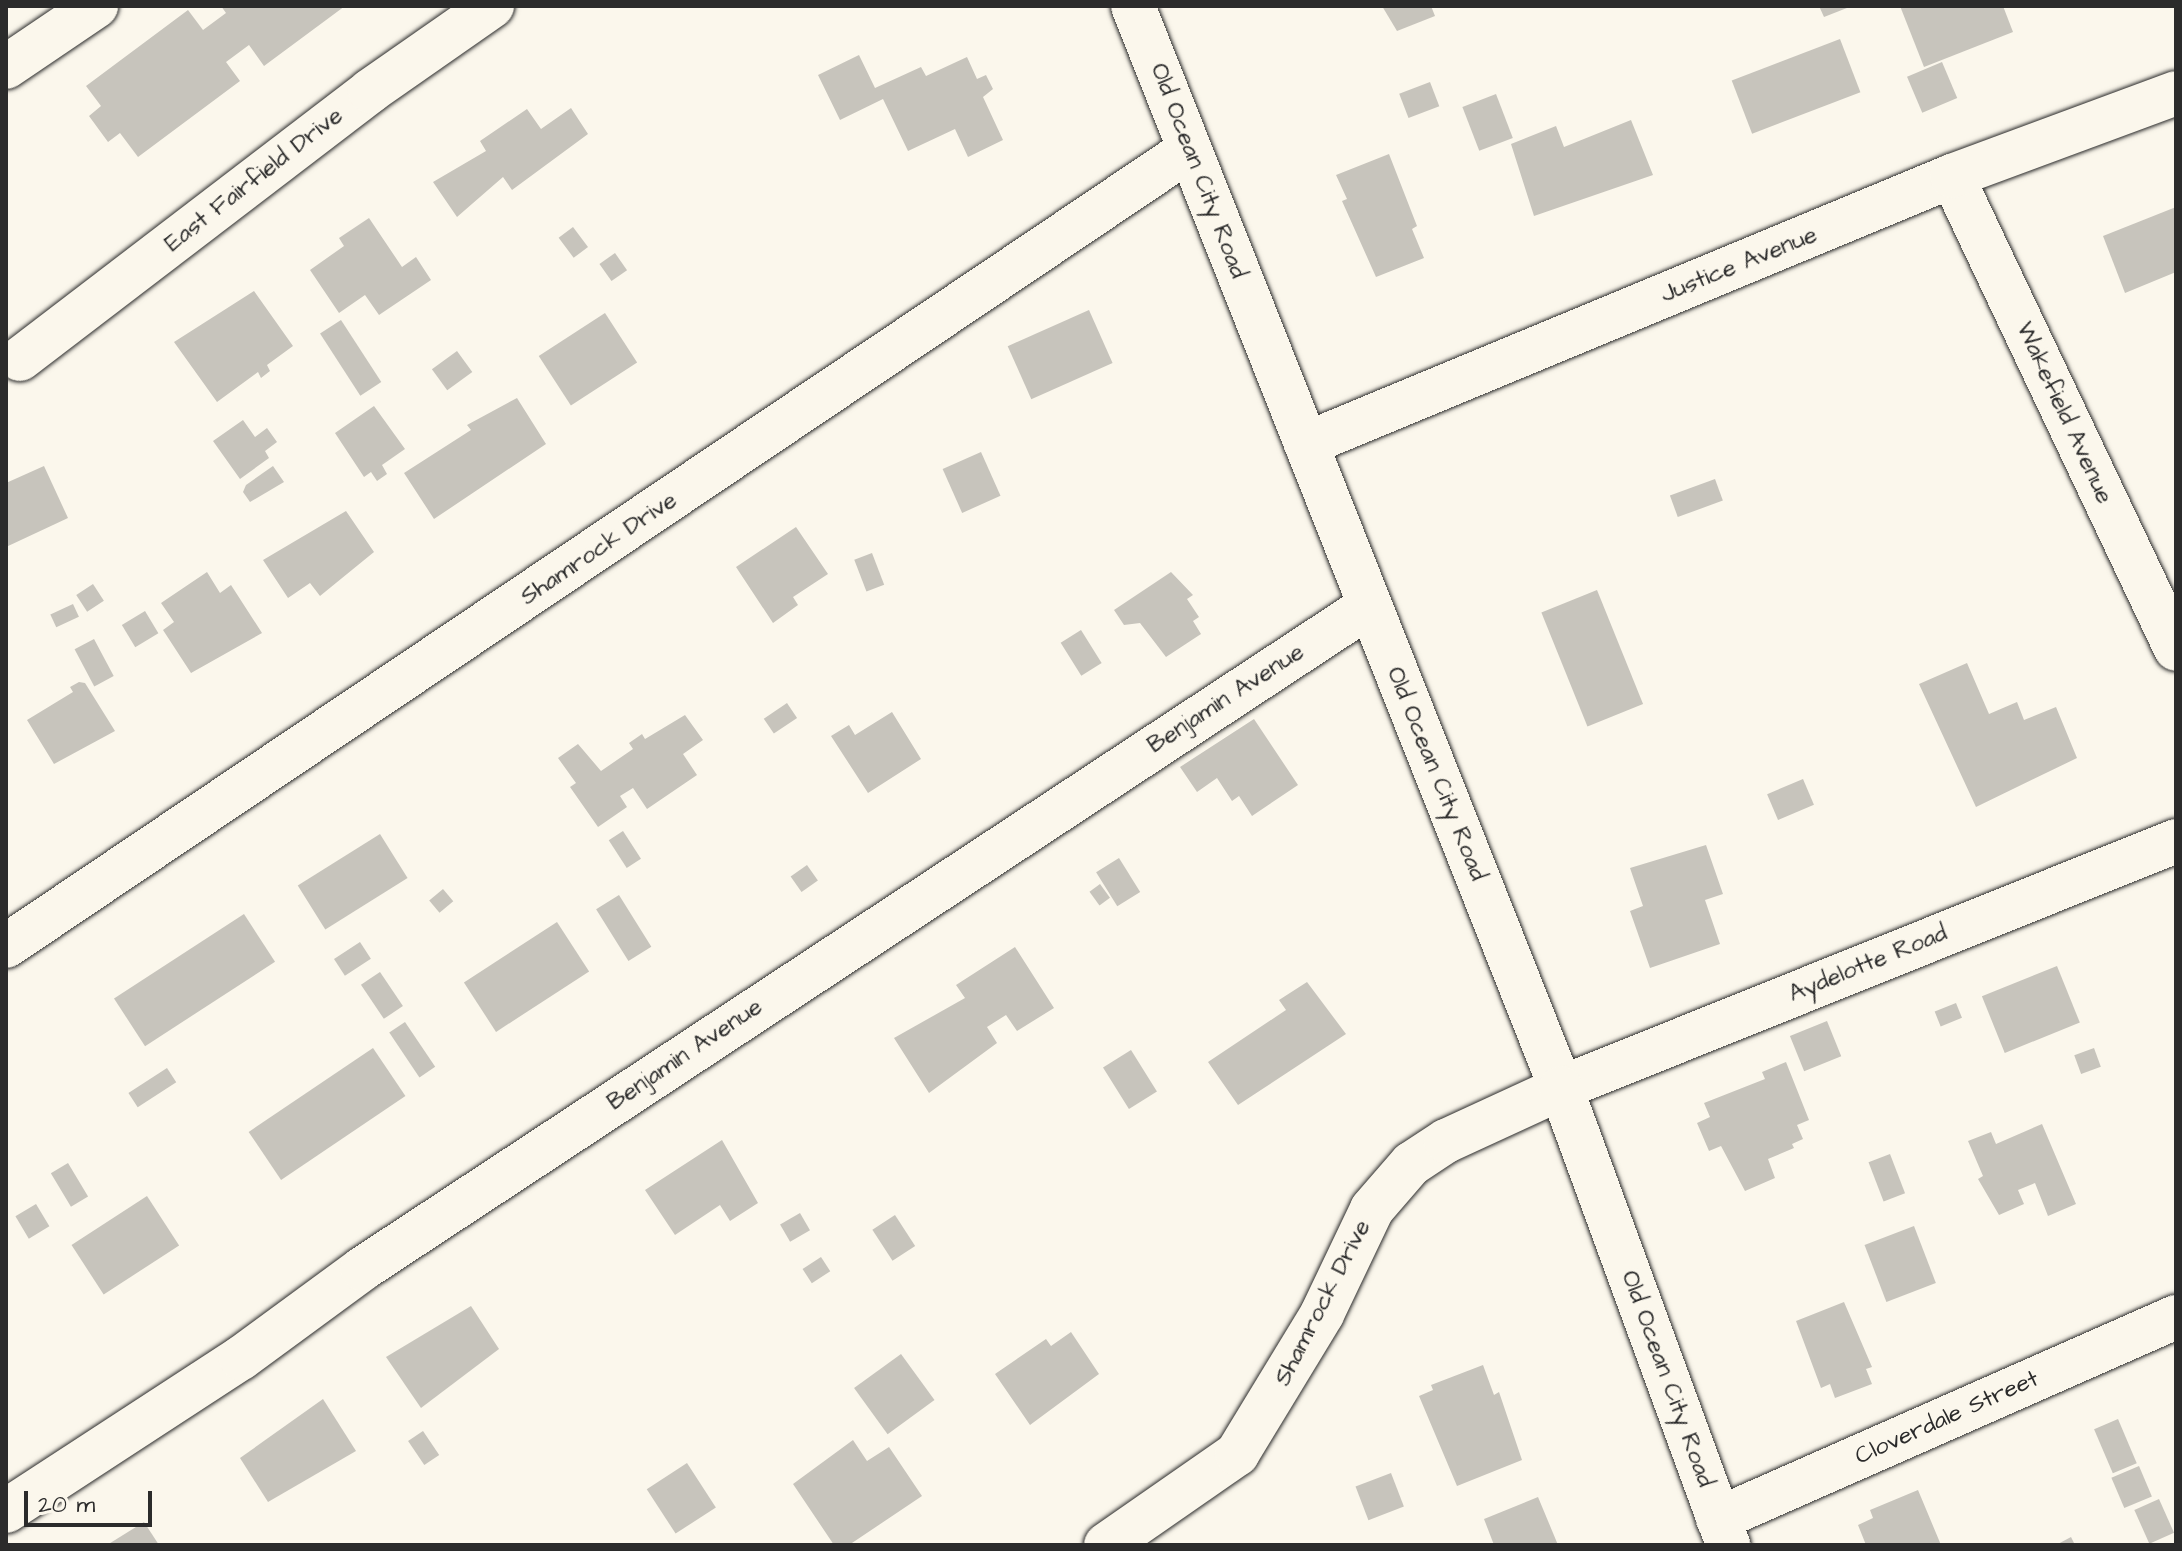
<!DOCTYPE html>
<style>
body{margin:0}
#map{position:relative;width:2182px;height:1551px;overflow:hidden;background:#fbf7ec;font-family:"Architects Daughter",sans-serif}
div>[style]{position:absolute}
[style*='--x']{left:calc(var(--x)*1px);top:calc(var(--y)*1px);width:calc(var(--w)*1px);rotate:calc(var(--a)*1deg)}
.building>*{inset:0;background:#c7c4bc;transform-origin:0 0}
.roads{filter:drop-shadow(0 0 2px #2b2b2b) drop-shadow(0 0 2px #2b2b2b)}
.street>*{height:44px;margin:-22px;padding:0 22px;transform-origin:22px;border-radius:22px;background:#fbf7ec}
.secondary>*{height:44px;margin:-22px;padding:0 22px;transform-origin:22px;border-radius:22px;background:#fbf7ec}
span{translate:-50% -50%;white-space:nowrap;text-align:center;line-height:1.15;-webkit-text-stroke:6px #fbf7ec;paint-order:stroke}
.street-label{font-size:24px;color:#2b2b2b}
.frame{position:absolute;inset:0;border:8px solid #2b2b2b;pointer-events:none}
.scale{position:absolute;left:24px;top:1491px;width:128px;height:36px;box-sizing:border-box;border:4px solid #2b2b2b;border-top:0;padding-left:10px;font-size:24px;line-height:28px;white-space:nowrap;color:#2b2b2b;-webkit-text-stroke:6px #fbf7ec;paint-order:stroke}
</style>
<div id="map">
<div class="building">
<div style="clip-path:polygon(221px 6px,345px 6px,264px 66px,249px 45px,226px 62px,240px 81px,138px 157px,120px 133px,108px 142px,89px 116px,101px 106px,86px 86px,188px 10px,203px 30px,226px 13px)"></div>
<div style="clip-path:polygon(1382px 6px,1431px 6px,1435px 16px,1397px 31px)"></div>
<div style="clip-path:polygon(1819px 6px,1852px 6px,1824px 17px)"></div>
<div style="clip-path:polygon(1900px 6px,2003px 6px,2013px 32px,1924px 67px)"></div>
<div style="left:1840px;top:39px;width:57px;height:116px;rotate:69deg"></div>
<div style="clip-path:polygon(859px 55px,875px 88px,921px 67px,926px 76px,967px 57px,977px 79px,986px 75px,993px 89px,983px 97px,1003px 140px,968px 157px,955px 129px,908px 151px,883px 99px,840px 120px,818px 75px)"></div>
<div style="left:1942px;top:62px;width:39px;height:38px;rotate:67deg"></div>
<div style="left:1430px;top:82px;width:26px;height:33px;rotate:69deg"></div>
<div style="left:1496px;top:94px;width:47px;height:36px;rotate:69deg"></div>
<div style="clip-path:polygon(571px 108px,588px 134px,512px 190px,503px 177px,457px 217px,433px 182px,486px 151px,480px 141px,527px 109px,541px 129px)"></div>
<div style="clip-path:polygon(1631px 120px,1653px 175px,1534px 216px,1511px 144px,1556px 126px,1564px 147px)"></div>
<div style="clip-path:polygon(1389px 154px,1417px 226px,1412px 229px,1424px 258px,1376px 277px,1342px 201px,1347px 199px,1336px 175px)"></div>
<div style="clip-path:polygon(2176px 207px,2176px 272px,2125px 293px,2103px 236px)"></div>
<div style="clip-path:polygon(369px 218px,402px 267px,416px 257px,431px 280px,379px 315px,365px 295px,339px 313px,310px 270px,344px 246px,339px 238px)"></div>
<div style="left:573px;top:227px;width:25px;height:18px;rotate:53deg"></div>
<div style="left:615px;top:253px;width:21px;height:19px;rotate:55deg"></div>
<div style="clip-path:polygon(254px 291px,293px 346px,267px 365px,270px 371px,261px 378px,258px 372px,217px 402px,174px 342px)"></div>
<div style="left:1089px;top:310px;width:58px;height:89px;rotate:66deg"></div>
<div style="left:605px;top:313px;width:59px;height:79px;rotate:57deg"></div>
<div style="left:341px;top:320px;width:74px;height:25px;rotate:57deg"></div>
<div style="left:457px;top:351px;width:26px;height:31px;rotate:54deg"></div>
<div style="clip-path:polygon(517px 398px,546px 444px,434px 519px,404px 473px,471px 430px,467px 425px)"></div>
<div style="clip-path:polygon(374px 406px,405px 449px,382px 465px,387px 474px,377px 481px,371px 472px,364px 477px,335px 433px)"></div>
<div style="clip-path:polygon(243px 420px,255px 437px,267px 428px,277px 442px,265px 451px,269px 458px,240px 479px,213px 441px)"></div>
<div style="left:981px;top:452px;width:48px;height:42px;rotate:66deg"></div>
<div style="clip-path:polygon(44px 466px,68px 518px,6px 547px,6px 483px)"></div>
<div style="clip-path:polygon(273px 466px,284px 482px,250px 502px,243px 492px,246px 485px)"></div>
<div style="left:1715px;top:479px;width:23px;height:48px;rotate:70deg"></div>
<div style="clip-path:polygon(346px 511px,374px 552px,320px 596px,310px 583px,288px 598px,263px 560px)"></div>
<div style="clip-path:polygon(796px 527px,828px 574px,793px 597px,798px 605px,773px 623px,736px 567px)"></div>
<div style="left:872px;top:553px;width:34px;height:19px;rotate:69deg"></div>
<div style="clip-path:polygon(207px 572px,220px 593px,231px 585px,262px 633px,191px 673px,163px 630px,174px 622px,161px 603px)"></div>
<div style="clip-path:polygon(1171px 572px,1193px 595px,1187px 599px,1199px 617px,1193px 621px,1201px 634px,1166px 657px,1140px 623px,1124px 625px,1114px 610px)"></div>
<div style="left:93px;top:584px;width:20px;height:20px;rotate:57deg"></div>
<div style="left:1597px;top:590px;width:123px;height:60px;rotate:68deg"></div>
<div style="left:73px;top:604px;width:14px;height:25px;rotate:65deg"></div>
<div style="left:145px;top:611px;width:26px;height:27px;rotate:59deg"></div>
<div style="left:1081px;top:630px;width:39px;height:24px;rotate:58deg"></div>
<div style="left:94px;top:639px;width:42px;height:22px;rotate:62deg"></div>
<div style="clip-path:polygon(1967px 663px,1989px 714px,2017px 702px,2024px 720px,2056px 707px,2077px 758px,1976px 807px,1919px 684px)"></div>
<div style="clip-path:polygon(79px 682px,85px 683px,115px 731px,54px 764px,27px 720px,73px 692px,70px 687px)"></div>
<div style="left:787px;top:703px;width:18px;height:28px;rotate:56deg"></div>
<div style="clip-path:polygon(892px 712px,921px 759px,868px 793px,831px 736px,849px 725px,855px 735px)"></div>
<div style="clip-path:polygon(685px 715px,703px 740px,683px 754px,697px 775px,647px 809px,633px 788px,620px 796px,627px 807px,598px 827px,570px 787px,576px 783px,558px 758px,578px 744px,601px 771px,633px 749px,629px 743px,642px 734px,645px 739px)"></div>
<div style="clip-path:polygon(1254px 719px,1298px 785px,1252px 816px,1239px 796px,1232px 801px,1217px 778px,1197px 792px,1180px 767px)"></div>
<div style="left:1803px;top:779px;width:28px;height:39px;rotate:67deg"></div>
<div style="left:623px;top:831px;width:33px;height:17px;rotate:57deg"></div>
<div style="left:380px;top:834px;width:52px;height:97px;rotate:58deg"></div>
<div style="clip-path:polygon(1706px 845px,1723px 894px,1705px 900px,1720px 944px,1650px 968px,1630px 911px,1643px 906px,1630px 868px)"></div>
<div style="left:1119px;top:858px;width:40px;height:27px;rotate:58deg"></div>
<div style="left:807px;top:865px;width:19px;height:20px;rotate:55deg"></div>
<div style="left:1100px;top:884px;width:17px;height:13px;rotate:54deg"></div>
<div style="left:443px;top:889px;width:16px;height:18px;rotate:50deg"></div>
<div style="left:619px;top:895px;width:61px;height:27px;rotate:58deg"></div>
<div style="left:244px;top:914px;width:57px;height:155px;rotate:57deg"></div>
<div style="left:557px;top:922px;width:59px;height:111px;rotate:57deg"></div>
<div style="left:360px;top:942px;width:20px;height:31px;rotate:57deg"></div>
<div style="clip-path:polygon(1015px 947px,1054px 1008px,1017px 1031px,1006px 1015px,987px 1027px,997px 1043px,929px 1093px,894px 1038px,965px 998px,956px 985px)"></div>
<div style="left:2057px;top:966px;width:61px;height:81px;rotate:68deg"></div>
<div style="left:380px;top:972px;width:41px;height:23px;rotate:56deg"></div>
<div style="clip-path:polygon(1307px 982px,1346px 1034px,1238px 1105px,1208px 1062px,1286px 1010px,1279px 1000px)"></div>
<div style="left:1956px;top:1003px;width:16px;height:23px;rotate:68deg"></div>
<div style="left:1827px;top:1021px;width:38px;height:40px;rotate:68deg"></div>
<div style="left:405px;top:1022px;width:54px;height:19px;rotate:56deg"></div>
<div style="left:373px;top:1048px;width:58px;height:150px;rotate:56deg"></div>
<div style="left:2094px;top:1048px;width:20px;height:21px;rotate:70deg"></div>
<div style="left:1131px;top:1050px;width:49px;height:33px;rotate:58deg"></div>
<div style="clip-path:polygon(1786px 1062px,1809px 1120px,1797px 1125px,1803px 1139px,1792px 1144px,1794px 1148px,1768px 1159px,1775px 1178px,1745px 1191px,1721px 1146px,1709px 1151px,1697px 1123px,1710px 1117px,1704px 1103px,1765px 1079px,1762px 1072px)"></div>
<div style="left:167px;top:1068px;width:17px;height:46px;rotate:57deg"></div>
<div style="clip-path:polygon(2042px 1124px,2076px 1204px,2048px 1216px,2035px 1183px,2018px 1190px,2024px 1204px,1999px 1215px,1978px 1179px,1983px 1176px,1968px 1141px,1991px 1132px,1996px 1144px)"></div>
<div style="clip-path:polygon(722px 1140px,758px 1203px,730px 1221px,720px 1205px,675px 1235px,645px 1190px)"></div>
<div style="left:1890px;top:1154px;width:42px;height:23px;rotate:69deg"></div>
<div style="left:68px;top:1163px;width:39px;height:20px;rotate:59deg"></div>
<div style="left:147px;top:1196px;width:59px;height:90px;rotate:57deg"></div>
<div style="left:36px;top:1204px;width:26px;height:24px;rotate:59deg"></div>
<div style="left:800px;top:1213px;width:20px;height:23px;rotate:60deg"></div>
<div style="left:895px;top:1215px;width:37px;height:27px;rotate:57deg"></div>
<div style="left:1914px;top:1226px;width:61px;height:53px;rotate:69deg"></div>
<div style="left:821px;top:1257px;width:17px;height:22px;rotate:57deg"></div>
<div style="clip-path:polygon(1844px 1302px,1872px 1367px,1866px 1369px,1872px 1384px,1835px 1398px,1830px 1384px,1821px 1388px,1796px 1321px)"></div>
<div style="clip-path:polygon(471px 1306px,499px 1349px,421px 1408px,386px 1357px)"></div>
<div style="clip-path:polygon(1071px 1332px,1099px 1374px,1030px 1425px,995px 1374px,1046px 1339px,1051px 1346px)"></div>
<div style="left:901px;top:1354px;width:57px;height:58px;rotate:54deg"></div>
<div style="clip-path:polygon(1483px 1365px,1494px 1395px,1499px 1392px,1522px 1460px,1457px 1486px,1419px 1396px,1433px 1390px,1431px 1385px)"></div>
<div style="clip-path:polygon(323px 1399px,356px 1451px,268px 1502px,240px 1458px)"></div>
<div style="left:2118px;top:1419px;width:48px;height:26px;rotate:67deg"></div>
<div style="left:423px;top:1431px;width:29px;height:18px;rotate:56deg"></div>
<div style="clip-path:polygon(853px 1440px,867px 1461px,889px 1447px,922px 1496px,849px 1545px,834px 1545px,793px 1484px)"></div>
<div style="left:687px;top:1463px;width:53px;height:48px;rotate:57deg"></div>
<div style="left:2139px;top:1466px;width:33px;height:30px;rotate:67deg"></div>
<div style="left:1391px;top:1473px;width:36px;height:38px;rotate:69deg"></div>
<div style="clip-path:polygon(1918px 1490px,1941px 1545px,1866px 1545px,1858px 1525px,1873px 1518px,1870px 1510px)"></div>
<div style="clip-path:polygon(1538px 1497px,1558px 1545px,1494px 1545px,1484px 1519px)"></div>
<div style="left:2159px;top:1499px;width:37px;height:27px;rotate:66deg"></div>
<div style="clip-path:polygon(144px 1522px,159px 1545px,107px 1545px)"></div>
<div style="clip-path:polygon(2071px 1537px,2075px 1545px,2056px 1545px)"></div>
</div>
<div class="roads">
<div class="street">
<div style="--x:6;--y:67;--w:109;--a:-34.1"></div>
<div style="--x:1952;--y:176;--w:523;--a:64.66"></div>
<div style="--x:20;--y:359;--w:441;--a:-37.4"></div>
<div style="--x:370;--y:91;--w:149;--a:-34.9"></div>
<div style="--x:1306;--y:444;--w:699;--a:-22.53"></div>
<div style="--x:1952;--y:176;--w:239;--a:-20.3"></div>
<div style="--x:6;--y:946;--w:1426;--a:-33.94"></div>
<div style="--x:6;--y:1511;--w:280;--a:-33.1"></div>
<div style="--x:241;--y:1358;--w:150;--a:-36.3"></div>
<div style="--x:362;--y:1269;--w:1206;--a:-33.36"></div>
<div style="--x:1718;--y:1519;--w:501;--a:-23.8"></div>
<div style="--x:1106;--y:1545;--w:160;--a:-34.8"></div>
<div style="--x:1237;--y:1454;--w:164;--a:-58.7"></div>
<div style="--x:1322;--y:1314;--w:116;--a:-64.5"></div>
<div style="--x:1372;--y:1209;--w:60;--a:-49.1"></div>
<div style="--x:1411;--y:1164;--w:42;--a:-33.3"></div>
<div style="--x:1446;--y:1141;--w:127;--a:-24.7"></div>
<div style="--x:1561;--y:1088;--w:663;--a:-21.88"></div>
</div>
<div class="secondary">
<div style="--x:1133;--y:6;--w:1164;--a:68.42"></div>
<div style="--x:1561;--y:1088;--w:487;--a:69.9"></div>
</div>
</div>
<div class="street-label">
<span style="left:1198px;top:171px;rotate:69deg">Old Ocean City Road</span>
<span style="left:254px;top:180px;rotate:-38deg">East Fairfield Drive</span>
<span style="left:1739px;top:265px;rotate:-22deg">Justice Avenue</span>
<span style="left:2064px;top:413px;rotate:65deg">Wakefield Avenue</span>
<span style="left:599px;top:549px;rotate:-34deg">Shamrock Drive</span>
<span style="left:1226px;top:699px;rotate:-33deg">Benjamin Avenue</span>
<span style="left:1436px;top:774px;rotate:68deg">Old Ocean City Road</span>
<span style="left:1868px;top:964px;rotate:-22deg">Aydelotte Road</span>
<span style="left:685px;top:1055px;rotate:-34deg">Benjamin Avenue</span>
<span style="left:1323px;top:1303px;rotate:-63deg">Shamrock Drive</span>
<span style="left:1667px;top:1379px;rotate:70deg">Old Ocean City Road</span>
<span style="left:1947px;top:1418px;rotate:-24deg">Cloverdale Street</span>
</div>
<div class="frame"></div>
<div class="scale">20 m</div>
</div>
